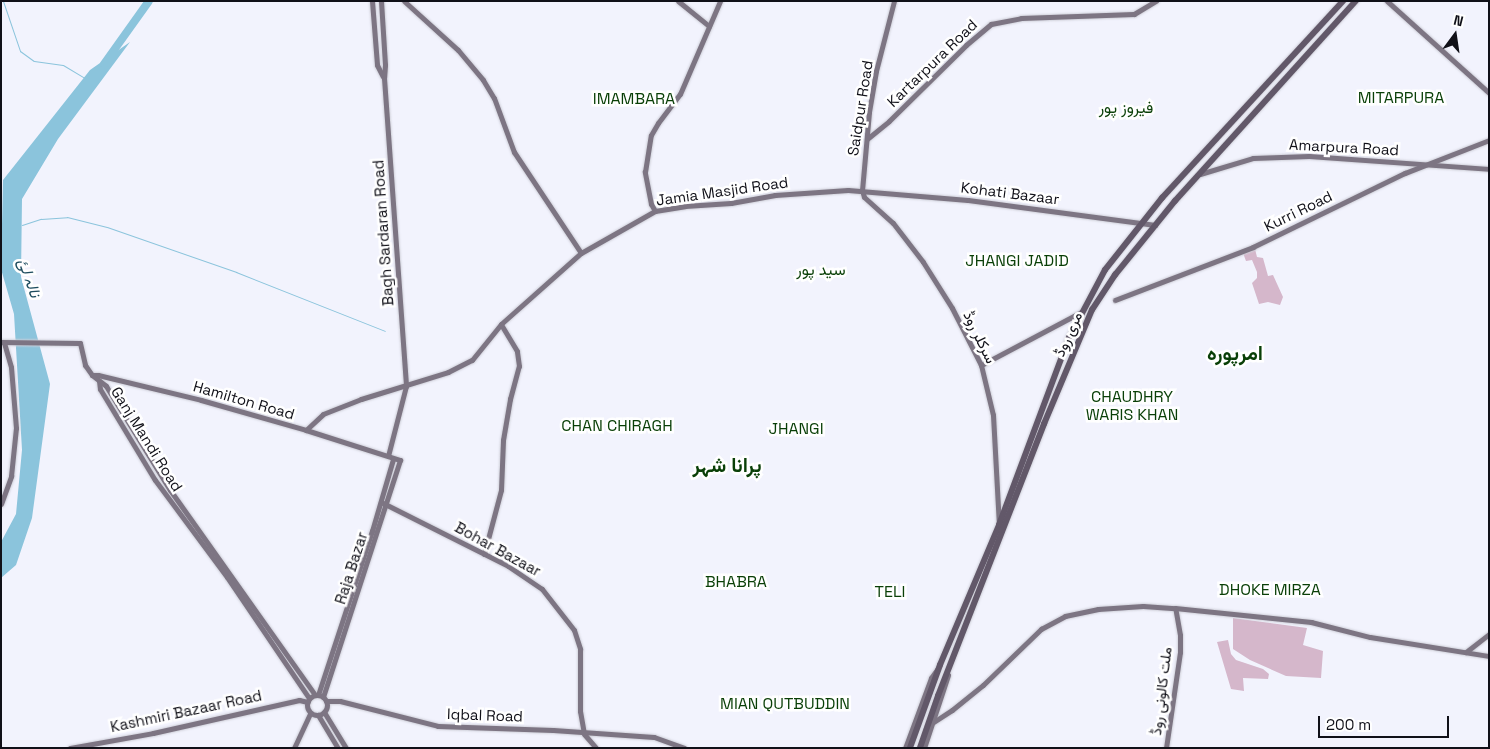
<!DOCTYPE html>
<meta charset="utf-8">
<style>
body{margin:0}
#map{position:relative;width:1490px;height:749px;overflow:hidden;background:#f2f3fd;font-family:"Space Grotesk",Vazirmatn,sans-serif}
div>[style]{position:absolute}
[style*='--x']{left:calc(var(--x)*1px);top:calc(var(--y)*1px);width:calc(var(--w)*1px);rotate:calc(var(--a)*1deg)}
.green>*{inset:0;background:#d5b7cb}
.water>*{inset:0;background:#8bc4dc}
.stream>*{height:1px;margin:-0.5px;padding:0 0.5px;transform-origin:0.5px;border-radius:0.5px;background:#8bc4dc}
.river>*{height:8px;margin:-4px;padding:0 4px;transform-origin:4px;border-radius:4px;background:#8bc4dc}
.roads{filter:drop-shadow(0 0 1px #cecfd8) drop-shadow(0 0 1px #cecfd8)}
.secondary>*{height:5px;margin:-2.5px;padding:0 2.5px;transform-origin:2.5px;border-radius:2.5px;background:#7d7583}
.secondary>.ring{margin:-2.5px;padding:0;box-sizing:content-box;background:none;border:5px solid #7d7583;border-radius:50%}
.primary>*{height:5.5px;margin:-2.75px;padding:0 2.75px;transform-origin:2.75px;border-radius:2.75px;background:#625869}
span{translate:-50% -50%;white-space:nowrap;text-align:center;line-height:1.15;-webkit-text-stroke:5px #fff;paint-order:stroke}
.street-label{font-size:15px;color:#101018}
.neighbourhood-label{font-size:16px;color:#093f07}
.water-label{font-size:16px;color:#1d4c5e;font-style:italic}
.district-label{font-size:20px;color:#093f07;font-weight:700}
.frame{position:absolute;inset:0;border:2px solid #101018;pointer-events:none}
.north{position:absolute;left:1430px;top:10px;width:50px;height:50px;-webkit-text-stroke:4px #fff;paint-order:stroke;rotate:14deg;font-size:14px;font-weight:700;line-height:20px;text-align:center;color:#101018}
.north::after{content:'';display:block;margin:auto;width:18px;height:22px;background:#101018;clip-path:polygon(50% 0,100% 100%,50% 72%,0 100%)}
.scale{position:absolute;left:1318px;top:716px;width:131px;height:22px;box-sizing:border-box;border:2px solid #101018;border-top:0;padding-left:6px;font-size:15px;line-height:18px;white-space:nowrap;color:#101018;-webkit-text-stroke:4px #fff;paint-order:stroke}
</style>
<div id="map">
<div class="green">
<div style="clip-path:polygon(1255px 249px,1257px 257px,1263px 258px,1268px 276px,1273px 275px,1283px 297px,1280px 305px,1268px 302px,1259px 304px,1252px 283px,1257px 278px,1257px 272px,1252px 260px,1246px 261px,1243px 253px)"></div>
<div style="clip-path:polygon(1233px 618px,1307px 628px,1303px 645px,1323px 651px,1321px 678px,1286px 676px,1250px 660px,1233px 649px)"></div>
<div style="clip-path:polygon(1228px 640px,1231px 654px,1236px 660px,1263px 669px,1269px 674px,1268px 679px,1243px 678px,1244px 691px,1231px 689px,1217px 642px)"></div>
</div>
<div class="water">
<div style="clip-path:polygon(130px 42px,58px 139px,22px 199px,21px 277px,50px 384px,32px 518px,16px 565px,1px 578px,1px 542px,16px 514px,22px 450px,14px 314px,1px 269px,3px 180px,90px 70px)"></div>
</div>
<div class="stream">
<div style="--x:3;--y:1;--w:53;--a:71.2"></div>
<div style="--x:20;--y:51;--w:17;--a:36"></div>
<div style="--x:34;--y:61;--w:29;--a:8"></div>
<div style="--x:63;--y:65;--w:26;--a:31"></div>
<div style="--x:22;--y:225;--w:20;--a:-18"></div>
<div style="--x:41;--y:219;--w:26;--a:-4"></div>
<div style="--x:67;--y:217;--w:41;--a:14"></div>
<div style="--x:107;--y:227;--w:137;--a:19.2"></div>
<div style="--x:236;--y:272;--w:160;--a:21.6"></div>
</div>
<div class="river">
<div style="--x:104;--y:64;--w:77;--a:-54.5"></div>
</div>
<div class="roads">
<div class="secondary">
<div style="--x:372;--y:1;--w:64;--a:85.5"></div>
<div style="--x:377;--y:65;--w:13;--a:63"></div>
<div style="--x:381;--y:1;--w:64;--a:86.4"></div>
<div style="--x:385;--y:65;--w:13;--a:94"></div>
<div style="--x:384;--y:78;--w:309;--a:85.9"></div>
<div style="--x:406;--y:386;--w:72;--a:104.4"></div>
<div style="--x:404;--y:1;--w:73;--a:42.2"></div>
<div style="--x:458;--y:50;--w:39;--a:50"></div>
<div style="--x:483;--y:80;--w:21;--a:59"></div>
<div style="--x:494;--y:98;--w:58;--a:69.7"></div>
<div style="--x:514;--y:152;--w:121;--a:56.4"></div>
<div style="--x:678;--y:1;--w:40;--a:39"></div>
<div style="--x:894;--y:1;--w:72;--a:104.4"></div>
<div style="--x:876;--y:71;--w:42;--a:99.7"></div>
<div style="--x:869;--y:112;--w:78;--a:95.1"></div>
<div style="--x:862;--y:190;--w:7;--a:74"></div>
<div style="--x:864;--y:197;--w:39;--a:42"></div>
<div style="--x:893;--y:223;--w:49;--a:52.4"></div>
<div style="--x:923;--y:262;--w:54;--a:57.8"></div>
<div style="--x:952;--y:308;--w:64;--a:63"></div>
<div style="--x:981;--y:365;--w:51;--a:76.5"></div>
<div style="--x:993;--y:415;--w:110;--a:86.9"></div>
<div style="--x:1387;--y:1;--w:137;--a:42"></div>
<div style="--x:867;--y:139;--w:28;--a:-39"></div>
<div style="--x:889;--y:121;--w:108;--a:-44.6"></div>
<div style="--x:966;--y:45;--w:33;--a:-40"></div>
<div style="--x:991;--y:24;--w:31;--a:-11"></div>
<div style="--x:1021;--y:18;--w:113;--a:-2"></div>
<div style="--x:1134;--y:14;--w:26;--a:-31"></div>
<div style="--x:1200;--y:174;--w:55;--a:-16.8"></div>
<div style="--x:1253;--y:158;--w:56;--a:-2"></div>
<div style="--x:1309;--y:156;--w:180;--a:4.1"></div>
<div style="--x:655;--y:211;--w:8;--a:-120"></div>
<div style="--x:651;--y:204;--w:33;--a:-101"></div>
<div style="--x:645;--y:172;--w:37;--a:-81"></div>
<div style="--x:651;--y:135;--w:14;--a:-60"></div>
<div style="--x:658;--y:123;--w:36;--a:-53"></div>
<div style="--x:680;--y:94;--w:101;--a:-66.7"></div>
<div style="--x:1115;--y:300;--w:148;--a:-21"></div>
<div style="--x:1253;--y:247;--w:169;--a:-26"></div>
<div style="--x:1405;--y:173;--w:90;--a:-21.4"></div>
<div style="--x:1;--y:342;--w:79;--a:0.7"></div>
<div style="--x:80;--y:343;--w:23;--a:77"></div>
<div style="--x:85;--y:365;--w:12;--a:55"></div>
<div style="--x:92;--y:375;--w:18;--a:38"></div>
<div style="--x:106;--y:386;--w:122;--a:58.4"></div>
<div style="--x:170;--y:490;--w:251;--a:54.7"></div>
<div style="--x:981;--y:365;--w:113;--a:-27.9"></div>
<div style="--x:92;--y:375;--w:6;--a:0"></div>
<div style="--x:98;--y:375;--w:106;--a:13.6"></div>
<div style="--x:201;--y:400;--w:109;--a:15.9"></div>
<div style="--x:306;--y:430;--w:99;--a:17.7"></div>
<div style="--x:400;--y:460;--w:249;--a:108"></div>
<div style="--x:99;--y:381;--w:8;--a:83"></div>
<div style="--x:100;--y:389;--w:106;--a:58.9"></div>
<div style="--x:155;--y:480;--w:121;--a:53.4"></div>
<div style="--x:227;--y:577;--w:146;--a:55.9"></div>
<div style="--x:306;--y:430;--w:23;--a:-43"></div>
<div style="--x:323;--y:414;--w:41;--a:-21.5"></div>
<div style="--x:361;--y:399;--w:91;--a:-17.2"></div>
<div style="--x:448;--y:372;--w:27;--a:-27"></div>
<div style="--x:472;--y:360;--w:46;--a:-51.1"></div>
<div style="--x:501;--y:324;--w:107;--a:-41.6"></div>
<div style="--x:581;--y:253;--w:85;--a:-29.6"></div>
<div style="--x:655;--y:211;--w:30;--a:-9"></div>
<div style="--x:685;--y:206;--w:46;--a:-3.7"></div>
<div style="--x:731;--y:203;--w:45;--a:-10.3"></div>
<div style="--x:775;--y:195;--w:73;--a:-3.9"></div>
<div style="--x:848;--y:190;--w:120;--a:4.8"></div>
<div style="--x:968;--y:200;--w:189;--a:7.6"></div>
<div style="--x:381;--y:502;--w:142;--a:26.7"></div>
<div style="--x:508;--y:566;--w:41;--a:34.1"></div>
<div style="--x:542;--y:589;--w:52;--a:52"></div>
<div style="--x:574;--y:630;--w:20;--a:72"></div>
<div style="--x:580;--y:649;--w:62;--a:90"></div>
<div style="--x:580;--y:711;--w:23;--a:80"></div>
<div style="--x:584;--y:734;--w:18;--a:49"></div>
<div style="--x:1;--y:504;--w:30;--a:-70"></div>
<div style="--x:11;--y:476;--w:48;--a:-84.1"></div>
<div style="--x:16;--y:428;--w:61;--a:-94.7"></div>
<div style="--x:11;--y:367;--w:25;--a:-106"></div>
<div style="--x:484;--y:554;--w:66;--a:-75.1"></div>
<div style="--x:501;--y:490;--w:50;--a:-87.7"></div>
<div style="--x:503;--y:440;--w:42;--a:-80.3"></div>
<div style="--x:510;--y:399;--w:34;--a:-75"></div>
<div style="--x:519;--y:366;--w:15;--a:-98"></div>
<div style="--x:517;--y:351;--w:31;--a:-121"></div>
<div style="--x:1466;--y:652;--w:29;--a:-38"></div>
<div class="ring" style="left:307px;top:695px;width:15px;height:15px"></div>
<div style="--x:318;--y:695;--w:173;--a:-71.8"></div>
<div style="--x:372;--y:531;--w:75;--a:-73.7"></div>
<div style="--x:326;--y:701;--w:14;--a:0"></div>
<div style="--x:340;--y:701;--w:101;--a:14.3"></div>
<div style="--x:438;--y:726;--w:115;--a:2"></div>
<div style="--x:553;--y:730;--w:101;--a:4"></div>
<div style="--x:654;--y:737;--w:32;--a:20"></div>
<div style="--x:324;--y:712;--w:42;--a:58.6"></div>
<div style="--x:318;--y:715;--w:39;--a:59"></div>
<div style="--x:932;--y:723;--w:24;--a:-33"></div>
<div style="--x:952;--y:710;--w:40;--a:-39"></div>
<div style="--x:983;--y:685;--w:81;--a:-44"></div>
<div style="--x:1041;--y:629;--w:27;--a:-28"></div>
<div style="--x:1065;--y:616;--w:34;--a:-12"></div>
<div style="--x:1098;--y:609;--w:45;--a:-3.8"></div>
<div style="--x:1143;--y:606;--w:32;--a:4"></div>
<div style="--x:1175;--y:608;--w:137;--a:5.9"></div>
<div style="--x:1311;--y:622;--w:61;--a:14.3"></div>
<div style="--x:1370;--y:637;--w:121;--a:9.1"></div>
<div style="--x:70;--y:748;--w:84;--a:-10.2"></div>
<div style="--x:153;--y:733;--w:150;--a:-12.7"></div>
<div style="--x:299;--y:700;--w:9;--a:13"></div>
<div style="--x:294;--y:748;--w:38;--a:-65"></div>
<div style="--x:905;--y:748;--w:75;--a:-69.6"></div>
<div style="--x:931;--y:678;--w:12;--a:-55"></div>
<div style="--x:924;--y:748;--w:77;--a:-71.8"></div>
<div style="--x:1166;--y:748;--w:97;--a:-81.7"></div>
<div style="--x:1180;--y:652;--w:17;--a:-90"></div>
<div style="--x:1180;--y:635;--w:27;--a:-100"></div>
</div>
<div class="primary">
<div style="--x:910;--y:748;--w:88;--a:-70.1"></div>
<div style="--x:940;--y:665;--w:152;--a:-67.1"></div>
<div style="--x:999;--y:525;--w:200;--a:-69.5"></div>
<div style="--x:1069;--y:338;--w:77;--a:-62.1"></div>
<div style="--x:1105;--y:270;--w:92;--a:-51.6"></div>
<div style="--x:1162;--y:198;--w:268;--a:-47.4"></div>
<div style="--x:920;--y:748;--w:55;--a:-70.9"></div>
<div style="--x:938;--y:696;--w:292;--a:-68.7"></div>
<div style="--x:1044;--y:424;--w:124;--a:-67.2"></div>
<div style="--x:1092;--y:310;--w:42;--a:-56.7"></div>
<div style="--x:1115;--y:275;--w:95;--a:-51"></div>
<div style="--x:1175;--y:201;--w:270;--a:-47.9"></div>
</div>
</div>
<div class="street-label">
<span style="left:932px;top:63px;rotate:-44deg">Kartarpura Road</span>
<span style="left:860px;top:108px;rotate:-81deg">Saidpur Road</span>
<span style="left:1344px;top:147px;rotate:3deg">Amarpura Road</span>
<span style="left:722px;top:191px;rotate:-8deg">Jamia Masjid Road</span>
<span style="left:1010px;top:193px;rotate:7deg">Kohati Bazaar</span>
<span style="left:1298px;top:211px;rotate:-26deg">Kurri Road</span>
<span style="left:383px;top:233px;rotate:-94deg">Bagh Sardaran Road</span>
<span style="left:1068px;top:334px;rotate:-66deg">مری روڈ</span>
<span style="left:980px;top:337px;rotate:64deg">سرکلر روڈ</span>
<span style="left:244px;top:400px;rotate:16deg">Hamilton Road</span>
<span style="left:147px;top:439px;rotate:58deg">Ganj Mandi Road</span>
<span style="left:498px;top:549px;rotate:29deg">Bohar Bazaar</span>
<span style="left:351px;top:568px;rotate:-72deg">Raja Bazar</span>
<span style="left:1161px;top:691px;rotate:-83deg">ملت کالونی روڈ</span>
<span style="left:186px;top:711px;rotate:-12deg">Kashmiri Bazaar Road</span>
<span style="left:485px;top:715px;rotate:2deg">Iqbal Road</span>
</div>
<div class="neighbourhood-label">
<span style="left:1401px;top:98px">MITARPURA</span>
<span style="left:634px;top:99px">IMAMBARA</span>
<span style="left:1126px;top:108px">فیروز پور</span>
<span style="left:1017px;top:261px">JHANGI JADID</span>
<span style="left:821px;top:270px">سید پور</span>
<span style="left:1132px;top:406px">CHAUDHRY<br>WARIS KHAN</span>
<span style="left:617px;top:426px">CHAN CHIRAGH</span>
<span style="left:796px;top:429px">JHANGI</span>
<span style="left:736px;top:582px">BHABRA</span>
<span style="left:1270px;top:590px">DHOKE MIRZA</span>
<span style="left:890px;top:592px">TELI</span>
<span style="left:785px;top:704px">MIAN QUTBUDDIN</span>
</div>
<div class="water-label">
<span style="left:29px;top:278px;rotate:71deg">نالہ لئ</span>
</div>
<div class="district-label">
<span style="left:1235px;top:353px">امرپورہ</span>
<span style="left:727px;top:465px">پرانا شہر</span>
</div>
<div class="frame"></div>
<div class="north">N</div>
<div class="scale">200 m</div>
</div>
